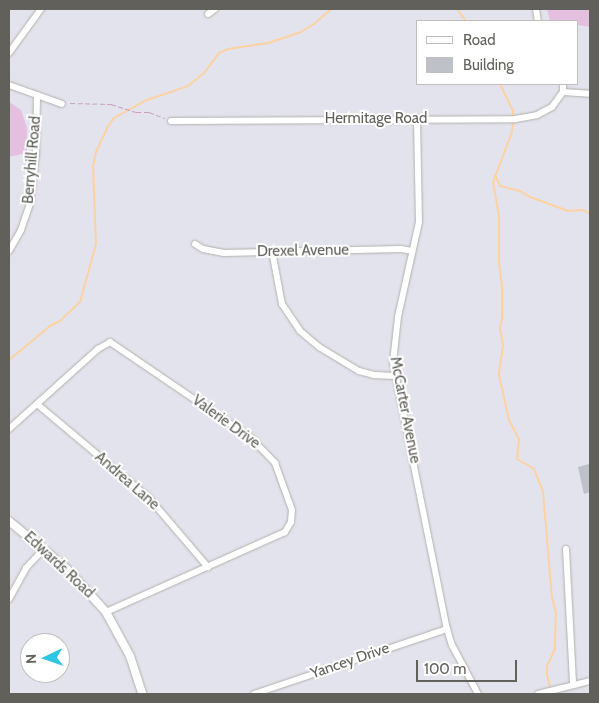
<!DOCTYPE html>
<style>
body{margin:0}
#map{position:relative;width:599px;height:703px;overflow:hidden;background:#e2e3ed;font-family:Cabin,sans-serif}
div>[style]{position:absolute}
[style*='--x']{left:calc(var(--x)*1px);top:calc(var(--y)*1px);width:calc(var(--w)*1px);rotate:calc(var(--a)*1deg)}
.green>*{inset:0;background:#e4bfe0}
.stream>*{height:2px;margin:-1px;padding:0 1px;transform-origin:1px;border-radius:1px;background:#fdd2a2}
.building>*{inset:0;background:#bec1c8}
.path>*{height:1px;margin-top:-0.5px;transform-origin:0;background:repeating-linear-gradient(90deg,#cf9ebd 0 5px,transparent 0 7.5px)}
.roads{filter:drop-shadow(0 0 1px #b2b1ab) drop-shadow(0 0 1px #b2b1ab)}
.minor>*{height:6px;margin:-3px;padding:0 3px;transform-origin:3px;border-radius:3px;background:#fff}
.tertiary>*{height:8px;margin:-4px;padding:0 4px;transform-origin:4px;border-radius:4px;background:#fff}
span{translate:-50% -50%;white-space:nowrap;text-align:center;line-height:1.15;-webkit-text-stroke:4px #fff;paint-order:stroke}
.street-label{font-size:15px;color:#62605a}
.frame{position:absolute;inset:0;border:10px solid #62605a;pointer-events:none}
.legend{position:absolute;left:416px;top:20px;width:162px;height:65px;box-sizing:border-box;background:#fff;border:1px solid #c0bfbd;margin:0;padding:6px 9px;list-style:none;font-size:15px;color:#62605a}
.legend li{display:flex;align-items:center;gap:10px;height:25px}
.legend b{width:25px;border:1px solid #c0bfbd}
.north{position:absolute;left:20px;top:633px;width:50px;height:50px;box-sizing:border-box;background:#fff;border:1px solid #c0bfbd;border-radius:50%;rotate:267deg;font-size:14px;font-weight:700;line-height:20px;text-align:center;color:#62605a}
.north::after{content:'';display:block;margin:auto;width:18px;height:22px;background:#30c5e4;clip-path:polygon(50% 0,100% 100%,50% 72%,0 100%)}
.scale{position:absolute;left:416px;top:660px;width:101px;height:22px;box-sizing:border-box;border:2px solid #62605a;border-top:0;padding-left:6px;font-size:15px;line-height:18px;white-space:nowrap;color:#62605a;-webkit-text-stroke:4px #fff;paint-order:stroke}
</style>
<div id="map">
<div class="green">
<div style="clip-path:polygon(547px 9px,590px 10px,590px 27px,578px 25px,578px 21px,550px 21px)"></div>
<div style="clip-path:polygon(9px 102px,21px 110px,27px 128px,27px 153px,9px 157px)"></div>
</div>
<div class="stream">
<div style="--x:457;--y:9;--w:15;--a:53"></div>
<div style="--x:500;--y:84;--w:30;--a:64"></div>
<div style="--x:513;--y:111;--w:5;--a:90"></div>
<div style="--x:513;--y:121;--w:11;--a:95"></div>
<div style="--x:512;--y:132;--w:53;--a:110.8"></div>
<div style="--x:493;--y:182;--w:34;--a:80"></div>
<div style="--x:499;--y:215;--w:47;--a:90"></div>
<div style="--x:499;--y:262;--w:24;--a:83"></div>
<div style="--x:502;--y:286;--w:32;--a:90"></div>
<div style="--x:502;--y:318;--w:10;--a:101"></div>
<div style="--x:500;--y:328;--w:17;--a:80"></div>
<div style="--x:503;--y:345;--w:30;--a:98"></div>
<div style="--x:499;--y:375;--w:46;--a:77.5"></div>
<div style="--x:509;--y:420;--w:22;--a:63"></div>
<div style="--x:519;--y:440;--w:19;--a:96"></div>
<div style="--x:517;--y:459;--w:20;--a:30"></div>
<div style="--x:534;--y:469;--w:24;--a:68"></div>
<div style="--x:543;--y:491;--w:107;--a:85.2"></div>
<div style="--x:552;--y:598;--w:15;--a:74"></div>
<div style="--x:556;--y:612;--w:37;--a:92"></div>
<div style="--x:555;--y:649;--w:19;--a:115"></div>
<div style="--x:547;--y:666;--w:9;--a:90"></div>
<div style="--x:547;--y:675;--w:11;--a:75"></div>
<div style="--x:495;--y:175;--w:12;--a:66"></div>
<div style="--x:500;--y:186;--w:21;--a:14"></div>
<div style="--x:520;--y:191;--w:12;--a:31"></div>
<div style="--x:530;--y:197;--w:40;--a:20.2"></div>
<div style="--x:568;--y:211;--w:15;--a:-4"></div>
<div style="--x:583;--y:210;--w:8;--a:30"></div>
<div style="--x:9;--y:360;--w:53;--a:-39.7"></div>
<div style="--x:50;--y:326;--w:11;--a:-27"></div>
<div style="--x:60;--y:321;--w:28;--a:-44"></div>
<div style="--x:80;--y:302;--w:60;--a:-74.6"></div>
<div style="--x:96;--y:244;--w:78;--a:-92.2"></div>
<div style="--x:93;--y:166;--w:14;--a:-78"></div>
<div style="--x:96;--y:152;--w:26;--a:-65"></div>
<div style="--x:107;--y:128;--w:12;--a:-55"></div>
<div style="--x:114;--y:118;--w:38;--a:-29"></div>
<div style="--x:147;--y:100;--w:43;--a:-18.9"></div>
<div style="--x:188;--y:86;--w:21;--a:-39"></div>
<div style="--x:204;--y:73;--w:25;--a:-53"></div>
<div style="--x:219;--y:53;--w:10;--a:-24"></div>
<div style="--x:228;--y:49;--w:40;--a:-8.5"></div>
<div style="--x:268;--y:43;--w:33;--a:-18"></div>
<div style="--x:299;--y:33;--w:17;--a:-31"></div>
<div style="--x:314;--y:24;--w:23;--a:-41"></div>
</div>
<div class="building">
<div style="clip-path:polygon(589px 464px,590px 492px,584px 494px,578px 467px)"></div>
</div>
<div class="path">
<div style="--x:70;--y:103;--w:41;--a:1.4"></div>
<div style="--x:111;--y:104;--w:26;--a:18"></div>
<div style="--x:136;--y:112;--w:13;--a:0"></div>
<div style="--x:149;--y:112;--w:17;--a:21"></div>
</div>
<div class="roads">
<div class="minor">
<div style="--x:536;--y:9;--w:12;--a:81"></div>
<div style="--x:208;--y:14;--w:9;--a:-36"></div>
<div style="--x:9;--y:53;--w:54;--a:-54"></div>
<div style="--x:9;--y:85;--w:56;--a:19.7"></div>
<div style="--x:563;--y:92;--w:27;--a:4"></div>
<div style="--x:417;--y:119;--w:103;--a:88.9"></div>
<div style="--x:419;--y:222;--w:97;--a:102.5"></div>
<div style="--x:398;--y:317;--w:45;--a:96.3"></div>
<div style="--x:393;--y:362;--w:272;--a:78.6"></div>
<div style="--x:447;--y:629;--w:17;--a:73"></div>
<div style="--x:452;--y:645;--w:55;--a:62"></div>
<div style="--x:171;--y:121;--w:344;--a:-0.3"></div>
<div style="--x:515;--y:119;--w:22;--a:-10"></div>
<div style="--x:537;--y:115;--w:17;--a:-28"></div>
<div style="--x:552;--y:107;--w:19;--a:-54"></div>
<div style="--x:563;--y:92;--w:8;--a:-90"></div>
<div style="--x:195;--y:244;--w:9;--a:32"></div>
<div style="--x:203;--y:249;--w:20;--a:11"></div>
<div style="--x:223;--y:253;--w:178;--a:-1.3"></div>
<div style="--x:401;--y:249;--w:11;--a:10"></div>
<div style="--x:9;--y:251;--w:24;--a:-60"></div>
<div style="--x:21;--y:230;--w:28;--a:-71"></div>
<div style="--x:30;--y:204;--w:50;--a:-83.2"></div>
<div style="--x:36;--y:154;--w:59;--a:-89"></div>
<div style="--x:272;--y:251;--w:54;--a:79.3"></div>
<div style="--x:282;--y:304;--w:32;--a:56"></div>
<div style="--x:300;--y:331;--w:25;--a:40"></div>
<div style="--x:319;--y:347;--w:47;--a:31"></div>
<div style="--x:359;--y:371;--w:16;--a:15"></div>
<div style="--x:374;--y:375;--w:21;--a:3"></div>
<div style="--x:37;--y:404;--w:146;--a:40"></div>
<div style="--x:149;--y:498;--w:91;--a:49.5"></div>
<div style="--x:9;--y:429;--w:120;--a:-42"></div>
<div style="--x:98;--y:349;--w:14;--a:-30"></div>
<div style="--x:110;--y:342;--w:171;--a:34.2"></div>
<div style="--x:251;--y:438;--w:35;--a:46"></div>
<div style="--x:275;--y:463;--w:50;--a:70.1"></div>
<div style="--x:292;--y:510;--w:12;--a:95"></div>
<div style="--x:291;--y:522;--w:12;--a:121"></div>
<div style="--x:285;--y:532;--w:196;--a:155.9"></div>
<div style="--x:566;--y:549;--w:135;--a:87"></div>
<div style="--x:9;--y:599;--w:35;--a:-61"></div>
<div style="--x:26;--y:568;--w:26;--a:-47"></div>
<div style="--x:254;--y:694;--w:204;--a:-18.6"></div>
<div style="--x:538;--y:694;--w:54;--a:-14"></div>
</div>
<div class="tertiary">
<div style="--x:9;--y:521;--w:74;--a:39.5"></div>
<div style="--x:66;--y:568;--w:59;--a:47.7"></div>
<div style="--x:106;--y:612;--w:50;--a:61.4"></div>
<div style="--x:130;--y:656;--w:40;--a:72"></div>
</div>
</div>
<div class="street-label">
<span style="left:376px;top:119px">Hermitage Road</span>
<span style="left:32px;top:160px;rotate:-85deg">Berryhill Road</span>
<span style="left:303px;top:251px;rotate:-1deg">Drexel Avenue</span>
<span style="left:405px;top:410px;rotate:79deg">McCarter Avenue</span>
<span style="left:226px;top:422px;rotate:36deg">Valerie Drive</span>
<span style="left:127px;top:481px;rotate:41deg">Andrea Lane</span>
<span style="left:59px;top:565px;rotate:43deg">Edwards Road</span>
<span style="left:350px;top:661px;rotate:-19deg">Yancey Drive</span>
</div>
<div class="frame"></div>
<ul class="legend">
<li><b style="height:6px;background:#fff"></b>Road</li>
<li><b style="height:14px;background:#bec1c8"></b>Building</li>
</ul>
<div class="north">N</div>
<div class="scale">100 m</div>
</div>
